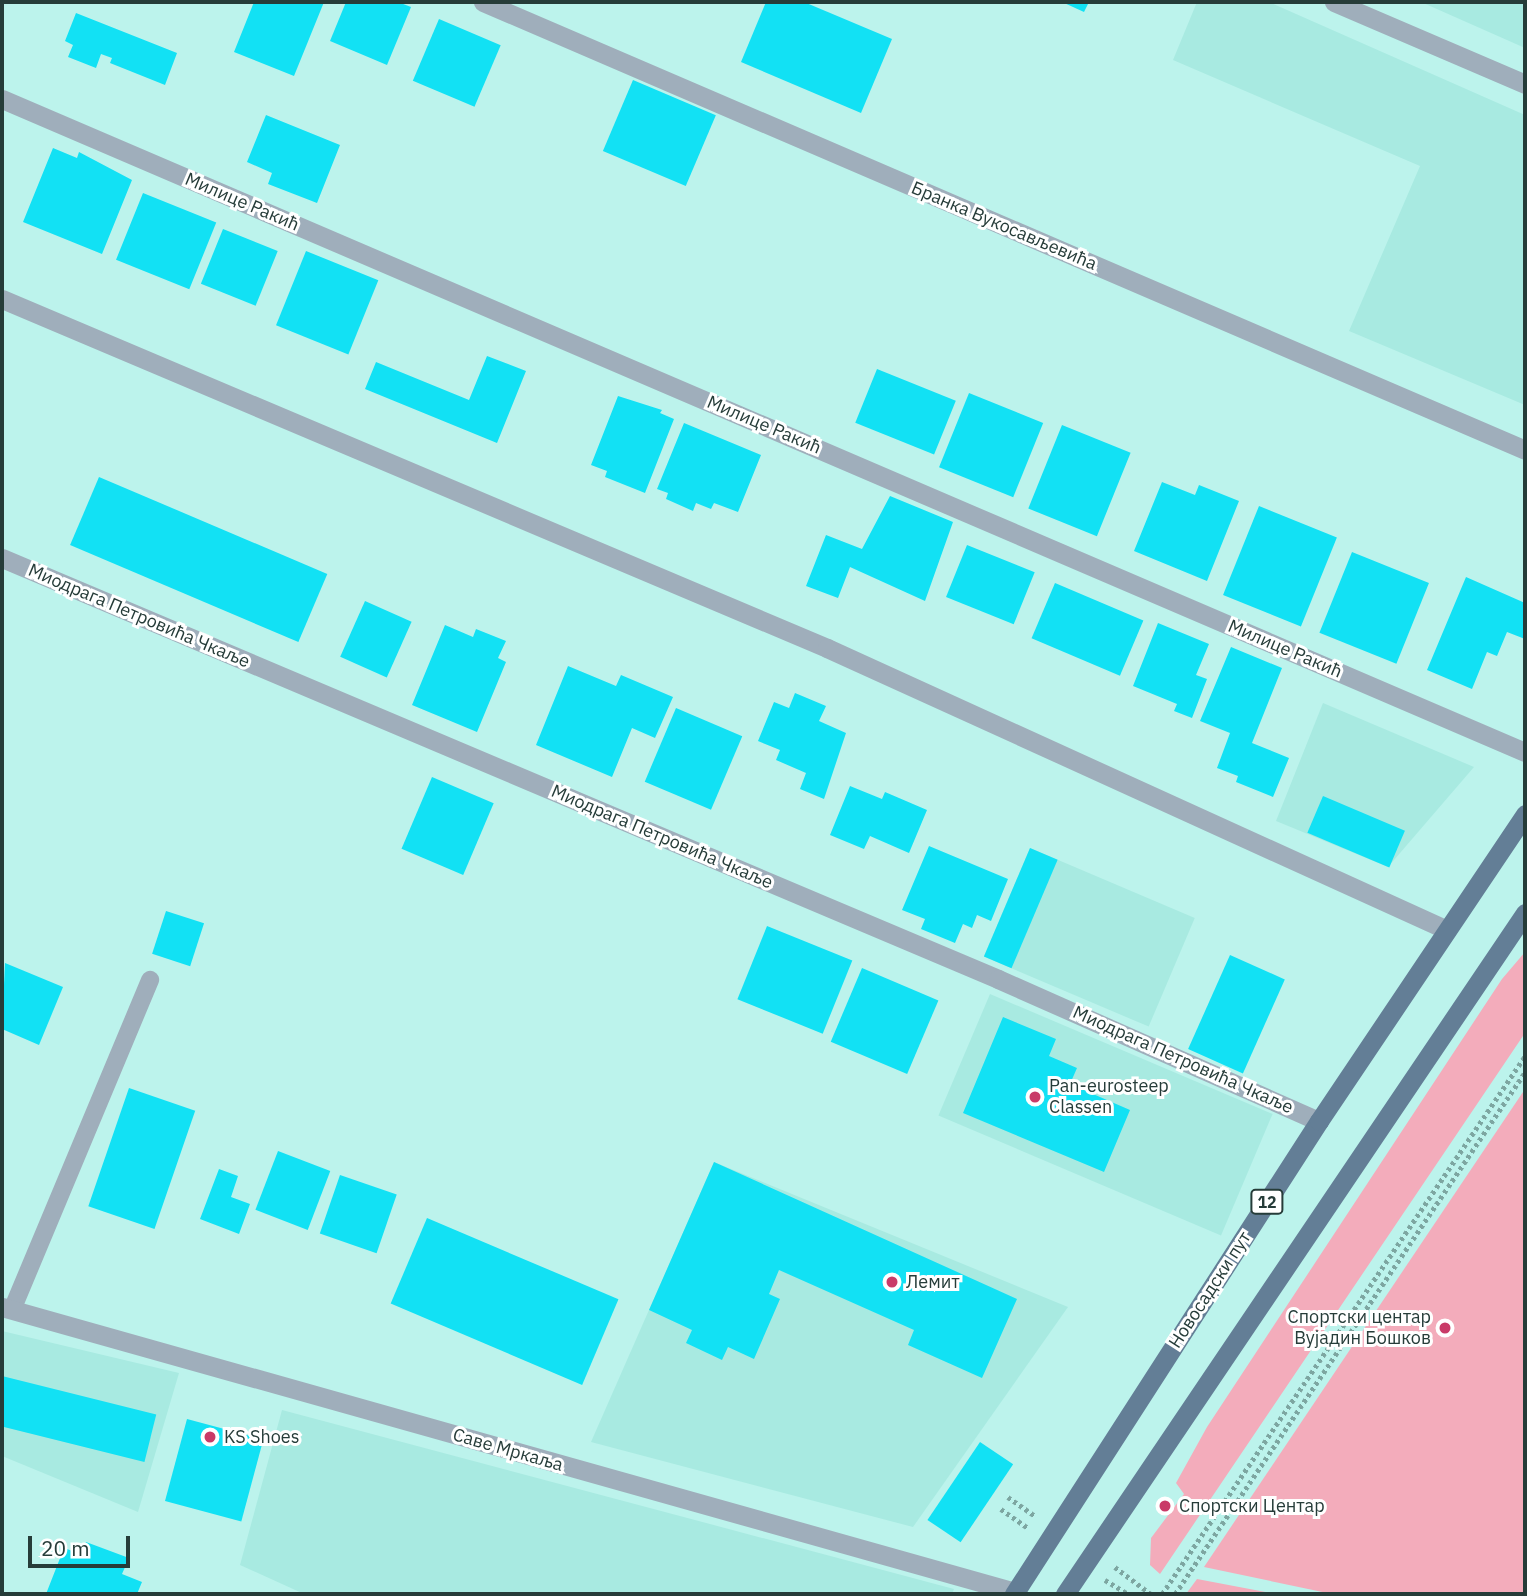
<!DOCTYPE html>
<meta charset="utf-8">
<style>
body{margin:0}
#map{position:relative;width:1527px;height:1596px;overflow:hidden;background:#bcf3ec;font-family:"IBM Plex Sans",sans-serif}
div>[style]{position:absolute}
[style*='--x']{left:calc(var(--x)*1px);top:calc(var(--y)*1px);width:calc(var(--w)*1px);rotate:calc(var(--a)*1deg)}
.built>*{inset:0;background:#a8eae1;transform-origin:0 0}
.green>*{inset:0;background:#f3acbb}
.building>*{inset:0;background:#12e1f4;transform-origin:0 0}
.path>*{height:4.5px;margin-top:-2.25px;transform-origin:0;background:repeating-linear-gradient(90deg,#7da6a1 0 3.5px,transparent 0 7px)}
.service>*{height:18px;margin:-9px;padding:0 9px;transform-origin:9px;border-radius:9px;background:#9faebb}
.minor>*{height:19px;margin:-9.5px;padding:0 9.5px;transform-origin:9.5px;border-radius:9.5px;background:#9faebb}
.primary>*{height:19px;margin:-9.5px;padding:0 9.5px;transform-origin:9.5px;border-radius:9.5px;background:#637e96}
.dots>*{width:19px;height:19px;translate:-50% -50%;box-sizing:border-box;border:4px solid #fff;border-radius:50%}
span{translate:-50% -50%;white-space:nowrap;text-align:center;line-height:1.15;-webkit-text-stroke:6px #fff;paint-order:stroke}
.shield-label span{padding:2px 5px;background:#fff;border:2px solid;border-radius:5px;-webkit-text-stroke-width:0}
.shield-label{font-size:16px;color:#263c39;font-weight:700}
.street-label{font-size:18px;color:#263c39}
.poi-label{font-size:18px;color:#263c39}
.left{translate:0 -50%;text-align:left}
.right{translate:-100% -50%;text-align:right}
.frame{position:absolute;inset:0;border:4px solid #263c39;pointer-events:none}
.scale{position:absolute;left:28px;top:1536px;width:102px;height:32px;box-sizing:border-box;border:4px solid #263c39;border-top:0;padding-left:9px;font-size:21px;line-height:24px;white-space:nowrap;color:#263c39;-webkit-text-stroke:5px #fff;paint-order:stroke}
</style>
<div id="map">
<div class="built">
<div style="clip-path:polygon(1197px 2px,1269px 2px,1525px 115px,1525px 405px,1349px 331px,1420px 166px,1173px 60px)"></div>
<div style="clip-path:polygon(1421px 2px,1525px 2px,1525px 48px)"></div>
<div style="clip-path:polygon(1323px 703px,1474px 767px,1388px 867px,1276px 821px)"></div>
<div style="left:1030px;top:848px;width:179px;height:118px;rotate:23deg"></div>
<div style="left:990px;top:994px;width:307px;height:132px;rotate:23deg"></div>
<div style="clip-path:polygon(714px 1162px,1068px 1307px,913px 1527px,591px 1442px)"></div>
<div style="clip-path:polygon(2px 1331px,179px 1373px,138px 1512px,2px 1456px)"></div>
<div style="clip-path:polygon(282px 1410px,954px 1589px,952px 1594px,304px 1594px,240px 1565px)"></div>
</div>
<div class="green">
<div style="clip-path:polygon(1525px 952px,1525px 1033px,1160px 1574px,1150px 1565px,1151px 1538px,1184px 1494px,1176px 1483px,1207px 1427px,1502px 979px)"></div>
<div style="clip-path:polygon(1525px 1089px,1525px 1594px,1332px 1594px,1204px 1567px)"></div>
<div style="clip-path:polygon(1197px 1579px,1276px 1594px,1186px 1594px)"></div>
</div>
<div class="building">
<div style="clip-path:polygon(254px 2px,324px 2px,294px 76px,234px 52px)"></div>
<div style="clip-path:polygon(346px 2px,398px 2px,411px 7px,387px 65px,330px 41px)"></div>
<div style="clip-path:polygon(766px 2px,804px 2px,892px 39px,861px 113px,741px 62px)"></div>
<div style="clip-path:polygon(1062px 2px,1089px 2px,1084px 12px)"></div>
<div style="clip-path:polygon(76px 13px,177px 53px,165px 85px,110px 63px,112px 58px,101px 54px,96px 68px,68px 57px,73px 45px,65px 41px)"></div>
<div style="left:439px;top:19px;width:67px;height:67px;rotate:23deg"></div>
<div style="left:633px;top:80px;width:90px;height:77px;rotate:23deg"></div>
<div style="clip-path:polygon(266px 115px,340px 145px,317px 203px,268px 184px,272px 173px,247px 162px)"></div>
<div style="clip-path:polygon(53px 148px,77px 158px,79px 152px,132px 180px,102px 254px,23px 222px)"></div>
<div style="left:143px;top:193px;width:79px;height:72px;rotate:22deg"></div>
<div style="left:223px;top:229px;width:59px;height:59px;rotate:22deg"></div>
<div style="left:306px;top:251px;width:78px;height:80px;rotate:22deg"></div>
<div style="clip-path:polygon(487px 356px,526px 371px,497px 443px,365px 389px,376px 362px,469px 400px)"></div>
<div style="left:877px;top:369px;width:85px;height:58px;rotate:22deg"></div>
<div style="left:969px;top:393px;width:80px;height:80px;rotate:22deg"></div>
<div style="clip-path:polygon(618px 396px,662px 410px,660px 413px,674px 419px,645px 493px,605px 477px,607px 471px,591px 465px)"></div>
<div style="clip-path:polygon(684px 423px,761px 455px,738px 512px,714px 503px,711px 509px,696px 503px,693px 511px,666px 499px,668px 493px,657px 489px)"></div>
<div style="left:1062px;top:425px;width:74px;height:90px;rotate:22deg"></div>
<div style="left:99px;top:477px;width:248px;height:74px;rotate:23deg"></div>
<div style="clip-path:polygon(1162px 482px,1195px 495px,1199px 485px,1239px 501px,1207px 581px,1134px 551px)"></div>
<div style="clip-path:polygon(890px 496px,953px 522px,925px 601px,850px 567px,838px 598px,806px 586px,826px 535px,862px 549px)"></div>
<div style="left:1259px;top:506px;width:84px;height:96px;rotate:22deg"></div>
<div style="left:967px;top:545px;width:73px;height:56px;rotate:22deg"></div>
<div style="left:1352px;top:552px;width:83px;height:87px;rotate:22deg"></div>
<div style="clip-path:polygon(1466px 577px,1525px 603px,1525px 639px,1507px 632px,1497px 656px,1487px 652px,1472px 689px,1427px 670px)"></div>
<div style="left:1055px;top:583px;width:96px;height:60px;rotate:23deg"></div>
<div style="left:365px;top:601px;width:51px;height:61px;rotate:24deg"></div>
<div style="clip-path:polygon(1158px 623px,1209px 644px,1196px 675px,1207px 679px,1192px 718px,1174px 711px,1177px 704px,1133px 686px)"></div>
<div style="clip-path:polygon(445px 625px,473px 637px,476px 629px,506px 641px,498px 658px,506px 662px,477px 732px,412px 705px)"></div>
<div style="clip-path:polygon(1231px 647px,1282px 668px,1252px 743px,1289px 758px,1273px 797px,1236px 782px,1238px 776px,1217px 768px,1230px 733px,1200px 721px)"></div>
<div style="clip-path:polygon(568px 666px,616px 686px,621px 675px,673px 697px,655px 738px,632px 728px,612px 777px,536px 745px)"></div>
<div style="clip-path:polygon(795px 693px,826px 706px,819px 721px,846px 733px,824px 799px,800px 789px,806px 773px,776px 760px,780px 750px,758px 741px,774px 702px,789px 708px)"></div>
<div style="left:676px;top:708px;width:72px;height:80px;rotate:23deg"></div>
<div style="left:432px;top:777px;width:67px;height:78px;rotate:23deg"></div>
<div style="clip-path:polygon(850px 786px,882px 799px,885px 792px,927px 810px,909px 853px,870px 836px,864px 849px,830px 835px)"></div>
<div style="left:1323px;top:796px;width:89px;height:40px;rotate:23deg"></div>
<div style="clip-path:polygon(929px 846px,1008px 879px,991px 921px,977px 915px,972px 928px,963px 924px,955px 943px,921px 929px,925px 919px,902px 910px)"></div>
<div style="left:1030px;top:848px;width:30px;height:118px;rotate:23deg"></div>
<div style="left:166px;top:911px;width:40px;height:45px;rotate:18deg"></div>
<div style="left:767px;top:926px;width:92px;height:79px;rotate:22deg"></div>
<div style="left:1230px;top:955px;width:60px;height:103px;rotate:24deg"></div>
<div style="clip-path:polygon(5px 963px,63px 987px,39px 1045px,2px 1029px)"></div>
<div style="left:862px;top:968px;width:83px;height:80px;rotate:23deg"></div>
<div style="clip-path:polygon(1003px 1017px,1056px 1039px,1049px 1056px,1077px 1068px,1070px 1084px,1130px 1110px,1104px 1172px,963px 1113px)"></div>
<div style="left:129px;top:1088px;width:70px;height:125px;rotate:19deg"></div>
<div style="left:278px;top:1151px;width:56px;height:63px;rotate:21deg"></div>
<div style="clip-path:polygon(714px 1162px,1017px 1299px,982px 1378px,908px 1345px,914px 1330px,779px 1270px,769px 1294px,780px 1299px,754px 1359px,728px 1347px,722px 1360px,686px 1343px,692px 1330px,649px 1310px)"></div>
<div style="clip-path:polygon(219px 1169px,238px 1176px,231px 1197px,250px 1204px,239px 1234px,200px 1219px)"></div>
<div style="left:340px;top:1175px;width:60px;height:62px;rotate:19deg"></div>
<div style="left:427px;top:1218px;width:208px;height:93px;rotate:23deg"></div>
<div style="left:2px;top:1376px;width:159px;height:49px;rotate:14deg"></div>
<div style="left:187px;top:1419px;width:79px;height:85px;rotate:15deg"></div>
<div style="left:980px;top:1442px;width:40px;height:94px;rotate:34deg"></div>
<div style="clip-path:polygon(86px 1542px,129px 1558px,122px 1574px,142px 1582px,137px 1594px,46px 1594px,64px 1548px,81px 1554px)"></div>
</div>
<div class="path">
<div style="--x:1008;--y:1497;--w:32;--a:35"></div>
<div style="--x:1001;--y:1509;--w:33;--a:35"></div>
<div style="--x:1115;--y:1567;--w:45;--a:36.9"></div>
<div style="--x:1105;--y:1580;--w:27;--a:31"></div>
<div style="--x:1162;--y:1594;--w:649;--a:-55.99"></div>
<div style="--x:1175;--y:1594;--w:628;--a:-56.16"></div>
</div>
<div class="service">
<div style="--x:12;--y:1310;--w:358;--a:-67.3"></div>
</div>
<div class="minor">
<div style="--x:483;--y:2;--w:1134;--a:23.26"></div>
<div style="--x:1334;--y:2;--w:208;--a:23.2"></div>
<div style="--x:2;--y:99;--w:1657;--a:23.21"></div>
<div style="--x:2;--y:299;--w:896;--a:22.93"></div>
<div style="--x:827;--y:648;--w:681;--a:24.46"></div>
<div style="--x:2;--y:558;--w:1081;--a:22.91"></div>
<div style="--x:998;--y:979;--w:351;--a:23.9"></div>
<div style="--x:2;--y:1307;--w:1052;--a:15.71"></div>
</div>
<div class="primary">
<div style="--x:1014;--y:1594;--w:563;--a:-57.19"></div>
<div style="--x:1319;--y:1121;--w:370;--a:-56.1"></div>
<div style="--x:1065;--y:1594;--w:822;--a:-55.96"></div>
</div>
<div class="dots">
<div style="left:1035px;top:1097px;background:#c93b68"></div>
<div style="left:892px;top:1282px;background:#c93b68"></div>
<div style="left:1445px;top:1328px;background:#c93b68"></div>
<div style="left:210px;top:1437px;background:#c93b68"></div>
<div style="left:1165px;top:1506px;background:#c93b68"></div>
</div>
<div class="shield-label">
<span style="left:1267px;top:1202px">12</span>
</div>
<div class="street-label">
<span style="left:242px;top:202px;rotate:23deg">Милице Ракић</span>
<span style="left:1004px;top:226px;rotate:23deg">Бранка Вукосављевића</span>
<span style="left:764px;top:425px;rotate:23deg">Милице Ракић</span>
<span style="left:139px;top:616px;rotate:23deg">Миодрага Петровића Чкаље</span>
<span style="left:1285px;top:649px;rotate:23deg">Милице Ракић</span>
<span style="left:662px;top:837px;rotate:23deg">Миодрага Петровића Чкаље</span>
<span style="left:1183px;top:1060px;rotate:24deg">Миодрага Петровића Чкаље</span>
<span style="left:1210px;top:1290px;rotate:-57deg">Новосадски пут</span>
<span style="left:508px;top:1450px;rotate:16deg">Саве Мркаља</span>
</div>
<div class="poi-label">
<span class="left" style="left:1049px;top:1097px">Pan-eurosteep<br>Classen</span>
<span class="left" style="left:906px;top:1282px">Лемит</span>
<span class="right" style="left:1431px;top:1328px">Спортски центар<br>Вујадин Бошков</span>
<span class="left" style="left:224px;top:1437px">KS Shoes</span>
<span class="left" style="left:1179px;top:1506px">Спортски Центар</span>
</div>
<div class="frame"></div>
<div class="scale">20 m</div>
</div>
